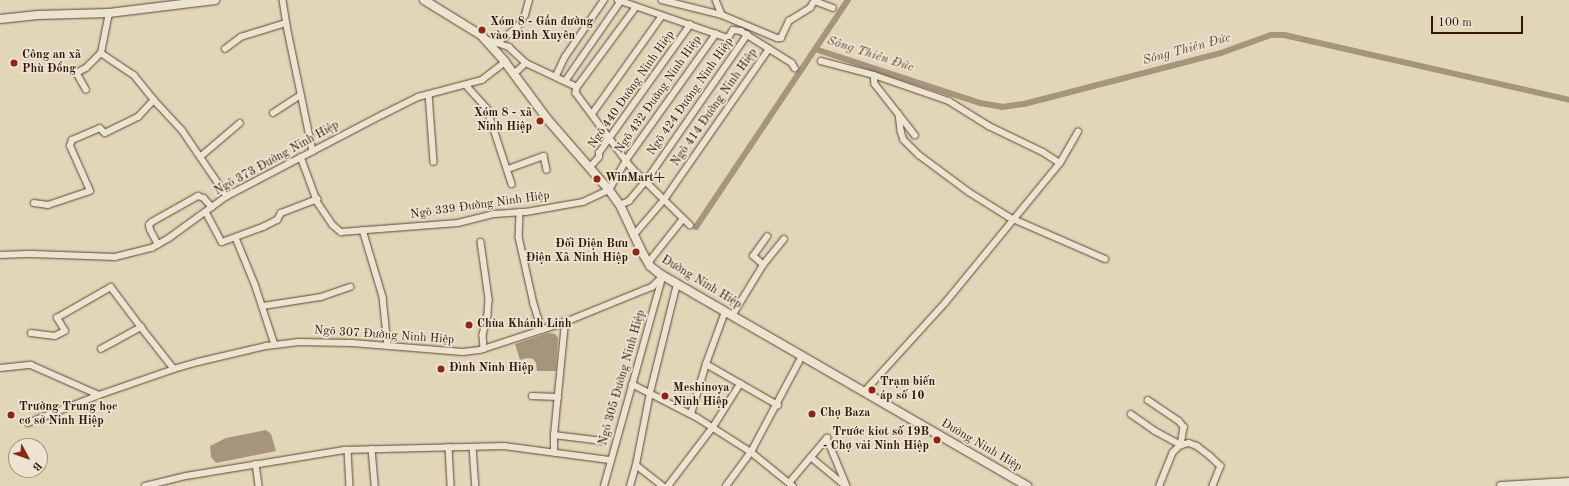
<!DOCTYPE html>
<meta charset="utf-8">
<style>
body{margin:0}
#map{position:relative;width:1569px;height:486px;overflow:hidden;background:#e2d6b8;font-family:"Old Standard TT",serif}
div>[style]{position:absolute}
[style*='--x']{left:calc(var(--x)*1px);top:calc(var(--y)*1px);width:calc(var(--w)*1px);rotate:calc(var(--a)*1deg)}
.water>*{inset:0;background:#a6957c}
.canal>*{height:6px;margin:-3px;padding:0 3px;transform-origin:3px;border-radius:3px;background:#a6957c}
.roads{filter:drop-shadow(0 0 1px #5e4635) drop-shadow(0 0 1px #5e4635)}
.minor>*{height:5.5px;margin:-2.75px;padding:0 2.75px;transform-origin:2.75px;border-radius:2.75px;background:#ece4d1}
.secondary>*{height:8px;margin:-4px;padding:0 4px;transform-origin:4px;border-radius:4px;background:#ece4d1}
.dots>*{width:11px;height:11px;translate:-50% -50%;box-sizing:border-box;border:2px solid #ece4d1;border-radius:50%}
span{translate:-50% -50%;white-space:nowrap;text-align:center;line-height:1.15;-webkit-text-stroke:3.5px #ece4d1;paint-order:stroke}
.poi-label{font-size:12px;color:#321609;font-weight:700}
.left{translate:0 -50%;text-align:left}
.right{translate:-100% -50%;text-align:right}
.street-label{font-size:12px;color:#321609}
.water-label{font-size:13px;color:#604937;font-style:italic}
.north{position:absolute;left:8px;top:438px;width:40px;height:40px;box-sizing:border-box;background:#ece4d1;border:1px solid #a29281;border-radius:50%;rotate:131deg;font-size:11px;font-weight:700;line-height:16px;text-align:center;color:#321609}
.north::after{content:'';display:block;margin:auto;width:14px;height:18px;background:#8f2418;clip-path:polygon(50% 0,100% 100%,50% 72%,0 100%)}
.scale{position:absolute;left:1431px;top:16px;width:92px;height:18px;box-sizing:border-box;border:2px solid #321609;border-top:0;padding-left:5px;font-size:12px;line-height:14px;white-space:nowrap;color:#321609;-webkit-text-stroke:3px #ece4d1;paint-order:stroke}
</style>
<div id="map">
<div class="water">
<div style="clip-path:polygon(548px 333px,555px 334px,558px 338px,556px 371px,537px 371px,536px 363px,533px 359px,527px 358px,520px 360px,515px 344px)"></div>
<div style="clip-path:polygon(266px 430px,271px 434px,276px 451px,216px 463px,211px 457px,210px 446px,226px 438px)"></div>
</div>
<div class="canal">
<div style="--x:815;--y:49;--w:174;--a:18.1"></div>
<div style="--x:980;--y:103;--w:22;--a:10"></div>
<div style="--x:1002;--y:107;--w:22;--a:-8"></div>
<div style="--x:1024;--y:104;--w:203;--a:-14.5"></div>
<div style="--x:1221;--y:53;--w:53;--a:-19.8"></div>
<div style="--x:1271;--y:35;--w:13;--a:0"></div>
<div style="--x:1284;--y:35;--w:292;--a:12.8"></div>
<div style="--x:696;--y:227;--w:273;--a:-56.2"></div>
</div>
<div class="roads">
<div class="minor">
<div style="--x:283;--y:0;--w:26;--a:81"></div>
<div style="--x:287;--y:26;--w:128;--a:78.3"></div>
<div style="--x:618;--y:0;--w:116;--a:19.1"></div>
<div style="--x:728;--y:38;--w:9;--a:-58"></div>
<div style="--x:733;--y:30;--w:8;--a:7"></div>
<div style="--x:741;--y:31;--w:60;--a:32.1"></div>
<div style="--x:792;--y:63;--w:6;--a:59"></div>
<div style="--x:662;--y:0;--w:62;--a:14"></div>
<div style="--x:722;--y:15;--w:60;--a:22.7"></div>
<div style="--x:777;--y:38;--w:4;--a:0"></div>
<div style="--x:781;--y:38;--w:19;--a:-65"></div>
<div style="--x:789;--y:21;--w:25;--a:-32"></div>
<div style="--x:810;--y:8;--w:9;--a:-58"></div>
<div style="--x:716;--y:0;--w:16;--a:68"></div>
<div style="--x:815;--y:1;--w:19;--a:21"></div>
<div style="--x:488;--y:40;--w:9;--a:18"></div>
<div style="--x:497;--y:43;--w:25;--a:-37"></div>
<div style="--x:517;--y:28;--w:15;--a:-58"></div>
<div style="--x:525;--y:15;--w:16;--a:-75"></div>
<div style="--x:497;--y:43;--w:13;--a:18"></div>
<div style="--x:509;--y:47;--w:23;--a:43"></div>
<div style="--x:225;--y:49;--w:20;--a:-37"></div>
<div style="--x:241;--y:37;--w:47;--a:-17.3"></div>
<div style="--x:101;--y:53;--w:40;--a:34"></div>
<div style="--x:134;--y:75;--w:32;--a:51"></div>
<div style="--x:154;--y:100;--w:41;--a:47"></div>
<div style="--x:182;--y:130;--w:80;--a:55.7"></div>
<div style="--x:821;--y:61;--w:55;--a:14.8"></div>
<div style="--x:874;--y:75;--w:79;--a:19.1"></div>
<div style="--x:949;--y:101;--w:47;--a:32"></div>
<div style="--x:989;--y:126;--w:60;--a:25.7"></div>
<div style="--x:1043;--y:152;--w:20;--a:33"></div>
<div style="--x:514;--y:74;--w:16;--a:-43"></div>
<div style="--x:526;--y:63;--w:56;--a:25.2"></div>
<div style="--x:577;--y:87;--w:6;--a:99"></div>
<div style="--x:576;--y:93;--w:92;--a:53.4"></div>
<div style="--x:631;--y:167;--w:83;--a:44.5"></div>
<div style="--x:874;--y:75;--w:9;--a:84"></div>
<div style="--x:875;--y:84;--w:65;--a:51.9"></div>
<div style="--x:556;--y:76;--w:21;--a:-65"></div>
<div style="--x:565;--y:57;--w:69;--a:-55.6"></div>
<div style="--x:566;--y:80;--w:96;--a:-55.2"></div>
<div style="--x:466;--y:85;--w:31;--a:48"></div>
<div style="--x:487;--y:108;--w:80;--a:71.8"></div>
<div style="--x:577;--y:87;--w:99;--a:-53.6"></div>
<div style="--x:86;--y:90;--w:20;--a:-120"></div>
<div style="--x:76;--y:73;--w:11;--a:-27"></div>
<div style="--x:86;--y:68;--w:21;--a:-45"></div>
<div style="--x:101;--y:53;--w:41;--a:-78.7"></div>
<div style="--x:429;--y:94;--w:68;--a:85.8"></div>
<div style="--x:273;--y:113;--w:33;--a:-33"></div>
<div style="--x:592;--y:114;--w:120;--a:-54.5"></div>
<div style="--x:899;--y:114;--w:17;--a:83"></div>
<div style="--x:901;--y:131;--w:9;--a:72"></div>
<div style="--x:904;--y:140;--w:21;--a:45"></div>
<div style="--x:919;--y:155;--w:62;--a:36.5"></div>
<div style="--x:969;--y:192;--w:47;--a:32"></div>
<div style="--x:1009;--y:217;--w:105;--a:23.6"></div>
<div style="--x:200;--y:157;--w:52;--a:-40.4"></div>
<div style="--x:301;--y:157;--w:49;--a:69.7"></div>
<div style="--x:318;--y:203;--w:27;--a:56"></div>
<div style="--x:333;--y:225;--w:11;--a:41"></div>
<div style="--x:341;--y:232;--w:117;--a:-4.4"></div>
<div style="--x:458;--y:223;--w:38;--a:-14"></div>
<div style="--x:495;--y:214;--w:31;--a:-4"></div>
<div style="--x:526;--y:212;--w:58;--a:-10"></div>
<div style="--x:583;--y:202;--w:29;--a:-25"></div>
<div style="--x:609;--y:190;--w:34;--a:-60"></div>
<div style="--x:626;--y:160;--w:155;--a:-54.5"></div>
<div style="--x:590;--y:167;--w:13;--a:-48"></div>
<div style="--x:599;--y:157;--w:4;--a:-90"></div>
<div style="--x:599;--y:153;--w:19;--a:-55"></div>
<div style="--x:610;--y:137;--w:138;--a:-54.5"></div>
<div style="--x:508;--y:169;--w:38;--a:-20"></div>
<div style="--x:544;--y:156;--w:14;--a:78"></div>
<div style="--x:34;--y:203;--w:14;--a:8"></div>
<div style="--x:48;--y:205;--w:44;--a:-18.4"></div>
<div style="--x:90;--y:191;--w:49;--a:-114"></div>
<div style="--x:70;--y:146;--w:6;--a:-72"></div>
<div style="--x:72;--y:140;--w:30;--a:-23"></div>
<div style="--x:100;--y:128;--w:7;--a:45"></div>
<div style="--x:105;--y:133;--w:37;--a:-26"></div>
<div style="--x:138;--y:117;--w:23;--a:-47"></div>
<div style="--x:620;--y:205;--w:10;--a:-24"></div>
<div style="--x:629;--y:201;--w:26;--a:-50"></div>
<div style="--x:646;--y:181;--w:178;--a:-55.3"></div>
<div style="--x:206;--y:212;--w:34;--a:62"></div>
<div style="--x:222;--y:242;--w:44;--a:-20.1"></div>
<div style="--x:263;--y:227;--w:16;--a:-27"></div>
<div style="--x:277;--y:220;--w:8;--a:-60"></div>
<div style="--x:281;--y:213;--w:39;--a:-21"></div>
<div style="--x:520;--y:212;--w:25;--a:92"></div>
<div style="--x:519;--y:237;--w:69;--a:77.4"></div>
<div style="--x:534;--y:304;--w:27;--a:73"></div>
<div style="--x:363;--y:230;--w:70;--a:73.4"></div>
<div style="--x:383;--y:297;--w:49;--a:84.2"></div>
<div style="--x:633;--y:236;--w:48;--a:-49.3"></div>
<div style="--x:664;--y:200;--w:184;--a:-55.2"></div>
<div style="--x:236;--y:238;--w:50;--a:67.6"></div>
<div style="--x:255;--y:284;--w:64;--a:71.8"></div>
<div style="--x:481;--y:242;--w:58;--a:82"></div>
<div style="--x:489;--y:299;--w:16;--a:94"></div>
<div style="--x:488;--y:315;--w:21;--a:104"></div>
<div style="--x:483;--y:335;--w:14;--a:86"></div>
<div style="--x:158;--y:245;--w:17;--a:-118"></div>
<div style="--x:150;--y:230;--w:5;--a:-101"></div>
<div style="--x:149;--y:225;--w:4;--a:-45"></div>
<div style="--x:152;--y:222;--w:53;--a:-29.5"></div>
<div style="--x:198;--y:196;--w:6;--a:18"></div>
<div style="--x:204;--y:198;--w:12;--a:48"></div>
<div style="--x:0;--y:255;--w:33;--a:-2"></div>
<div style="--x:33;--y:254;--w:82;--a:2.1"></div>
<div style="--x:115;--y:257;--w:38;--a:-14"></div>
<div style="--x:152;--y:248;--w:20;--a:-30"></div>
<div style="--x:169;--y:238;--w:72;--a:-35.9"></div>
<div style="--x:227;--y:196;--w:175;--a:-27.6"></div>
<div style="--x:382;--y:115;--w:40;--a:-26.6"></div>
<div style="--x:418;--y:97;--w:66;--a:-14.9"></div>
<div style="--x:482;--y:80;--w:29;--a:-38"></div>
<div style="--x:648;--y:263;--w:56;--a:-51.5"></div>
<div style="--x:763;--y:265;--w:33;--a:-51"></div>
<div style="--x:263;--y:306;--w:59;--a:-8.8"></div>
<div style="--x:321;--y:297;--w:31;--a:-19"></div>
<div style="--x:732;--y:316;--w:60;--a:-58.7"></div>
<div style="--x:763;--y:265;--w:13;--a:-138"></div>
<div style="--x:753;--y:256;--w:24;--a:-54"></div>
<div style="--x:31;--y:333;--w:24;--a:7"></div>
<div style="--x:55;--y:336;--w:11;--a:-27"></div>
<div style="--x:65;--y:331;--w:15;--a:-122"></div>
<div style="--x:57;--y:318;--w:62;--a:-29.9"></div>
<div style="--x:111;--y:287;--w:50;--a:53.1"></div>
<div style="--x:101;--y:349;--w:46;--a:-28.8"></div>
<div style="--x:141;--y:327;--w:53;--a:51.8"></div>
<div style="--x:706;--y:364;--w:83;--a:29.7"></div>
<div style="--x:0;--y:368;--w:31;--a:-6"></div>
<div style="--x:31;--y:365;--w:74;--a:23.8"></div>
<div style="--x:632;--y:384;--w:74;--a:27.3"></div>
<div style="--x:698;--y:418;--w:63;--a:32.7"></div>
<div style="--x:751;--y:452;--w:54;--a:39"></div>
<div style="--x:864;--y:392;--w:120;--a:-47.7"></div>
<div style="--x:945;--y:303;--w:181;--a:-50.6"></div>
<div style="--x:1060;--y:163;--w:36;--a:-60"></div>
<div style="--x:532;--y:396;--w:26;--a:2"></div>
<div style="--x:1148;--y:400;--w:37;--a:34"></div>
<div style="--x:1179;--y:421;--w:8;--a:50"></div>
<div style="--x:1184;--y:427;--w:18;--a:99"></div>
<div style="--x:1181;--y:445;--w:11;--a:135"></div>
<div style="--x:1173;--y:453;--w:35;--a:112"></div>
<div style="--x:691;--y:414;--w:52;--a:-73.3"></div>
<div style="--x:706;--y:364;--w:55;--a:-69.9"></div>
<div style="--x:1131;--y:414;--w:29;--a:35"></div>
<div style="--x:1155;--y:431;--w:30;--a:28"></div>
<div style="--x:1181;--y:445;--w:8;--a:-14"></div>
<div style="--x:1189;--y:443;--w:9;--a:21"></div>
<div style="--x:1197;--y:446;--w:15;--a:37"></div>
<div style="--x:1209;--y:455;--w:16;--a:43"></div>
<div style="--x:1221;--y:466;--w:22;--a:112"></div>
<div style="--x:28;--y:423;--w:76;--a:-21.5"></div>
<div style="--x:99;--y:395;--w:79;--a:-19.1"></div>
<div style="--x:174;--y:369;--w:25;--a:-16"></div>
<div style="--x:198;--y:362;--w:70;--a:-13.2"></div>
<div style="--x:266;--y:346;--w:31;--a:-7"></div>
<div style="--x:297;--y:342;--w:55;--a:1"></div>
<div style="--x:352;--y:343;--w:111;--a:4.6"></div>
<div style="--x:463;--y:352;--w:17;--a:-7"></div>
<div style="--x:480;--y:350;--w:87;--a:-18"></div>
<div style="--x:563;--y:323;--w:87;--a:-22.2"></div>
<div style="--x:644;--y:290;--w:9;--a:-21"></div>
<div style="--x:652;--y:287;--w:16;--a:-45"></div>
<div style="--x:554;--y:435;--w:114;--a:-84.4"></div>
<div style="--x:449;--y:447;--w:39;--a:87"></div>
<div style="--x:473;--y:447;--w:39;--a:86"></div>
<div style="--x:372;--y:449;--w:37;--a:85"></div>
<div style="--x:348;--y:450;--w:36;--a:87"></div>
<div style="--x:554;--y:453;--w:18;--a:-90"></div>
<div style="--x:554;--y:435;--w:49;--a:7"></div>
<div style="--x:811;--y:457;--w:45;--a:39.6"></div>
<div style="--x:256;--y:464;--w:22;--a:82"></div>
<div style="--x:636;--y:465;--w:34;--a:38"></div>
<div style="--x:789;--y:483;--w:59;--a:-49.8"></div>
<div style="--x:827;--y:438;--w:52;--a:67.4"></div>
<div style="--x:145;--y:486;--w:42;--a:-13.7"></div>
<div style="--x:186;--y:476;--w:160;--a:-9.3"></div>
<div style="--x:344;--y:450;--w:160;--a:-1.4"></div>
<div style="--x:504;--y:446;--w:108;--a:7.5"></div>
<div style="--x:604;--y:486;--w:216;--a:-74.4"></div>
<div style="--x:630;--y:486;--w:22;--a:-74"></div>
<div style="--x:636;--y:465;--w:73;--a:-79"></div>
<div style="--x:650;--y:393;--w:112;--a:-76.1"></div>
<div style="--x:668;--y:486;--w:74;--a:-52.7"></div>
<div style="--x:713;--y:427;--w:51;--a:-57.9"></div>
<div style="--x:726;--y:486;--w:42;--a:-53.7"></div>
<div style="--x:751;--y:452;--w:109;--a:-62"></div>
</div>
<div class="secondary">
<div style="--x:424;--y:0;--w:67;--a:31.6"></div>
<div style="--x:481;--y:35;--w:36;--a:48"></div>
<div style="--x:505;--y:62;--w:72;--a:53.4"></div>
<div style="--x:548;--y:120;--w:93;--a:48.9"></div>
<div style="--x:609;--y:190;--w:19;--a:54"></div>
<div style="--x:620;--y:205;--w:52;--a:64.9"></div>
<div style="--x:642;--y:252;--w:16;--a:60"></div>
<div style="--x:650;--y:266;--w:13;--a:39"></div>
<div style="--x:660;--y:274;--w:424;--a:30"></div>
<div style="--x:0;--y:19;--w:38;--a:-6"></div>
<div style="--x:38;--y:15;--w:71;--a:-1.6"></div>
<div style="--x:109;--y:13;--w:107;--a:-7"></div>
<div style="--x:1501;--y:486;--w:68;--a:-3.4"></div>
</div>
</div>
<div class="dots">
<div style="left:482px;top:30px;background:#8f2418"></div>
<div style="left:14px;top:63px;background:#8f2418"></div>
<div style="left:540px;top:121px;background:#8f2418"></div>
<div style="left:597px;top:179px;background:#8f2418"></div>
<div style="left:636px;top:252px;background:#8f2418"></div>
<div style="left:469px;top:325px;background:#8f2418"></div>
<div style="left:441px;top:369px;background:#8f2418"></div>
<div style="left:872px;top:390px;background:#8f2418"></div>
<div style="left:665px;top:396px;background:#8f2418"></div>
<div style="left:812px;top:414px;background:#8f2418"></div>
<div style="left:11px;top:415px;background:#8f2418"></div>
<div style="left:937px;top:440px;background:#8f2418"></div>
</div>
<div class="poi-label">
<span class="left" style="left:490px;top:30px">Xóm 8 - Gần đường<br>vào Đình Xuyên</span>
<span class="left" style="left:22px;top:63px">Công an xã<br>Phù Đổng</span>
<span class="right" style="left:532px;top:121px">Xóm 8 - xã<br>Ninh Hiệp</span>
<span class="left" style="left:605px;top:179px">WinMart+</span>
<span class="right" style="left:628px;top:252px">Đối Diện Bưu<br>Điện Xã Ninh Hiệp</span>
<span class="left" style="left:477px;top:325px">Chùa Khánh Linh</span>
<span class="left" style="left:449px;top:369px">Đình Ninh Hiệp</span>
<span class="left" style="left:880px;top:390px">Trạm biến<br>áp số 10</span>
<span class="left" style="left:673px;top:396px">Meshinoya<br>Ninh Hiệp</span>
<span class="left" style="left:19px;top:415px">Trường Trung học<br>cơ sở Ninh Hiệp</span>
<span class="left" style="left:820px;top:414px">Chợ Baza</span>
<span class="right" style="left:929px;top:440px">Trước kiot số 19B<br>- Chợ vải Ninh Hiệp</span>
</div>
<div class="street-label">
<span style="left:632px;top:90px;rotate:-55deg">Ngõ 440 Đường Ninh Hiệp</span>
<span style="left:659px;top:95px;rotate:-55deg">Ngõ 432 Đường Ninh Hiệp</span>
<span style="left:691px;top:97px;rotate:-55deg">Ngõ 424 Đường Ninh Hiệp</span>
<span style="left:715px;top:108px;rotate:-55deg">Ngõ 414 Đường Ninh Hiệp</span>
<span style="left:277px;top:159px;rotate:-29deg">Ngõ 373 Đường Ninh Hiệp</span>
<span style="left:480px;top:206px;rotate:-8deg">Ngõ 339 Đường Ninh Hiệp</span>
<span style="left:701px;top:283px;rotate:31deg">Đường Ninh Hiệp</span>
<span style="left:384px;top:336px;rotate:4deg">Ngõ 307 Đường Ninh Hiệp</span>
<span style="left:623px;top:378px;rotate:-74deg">Ngõ 305 Đường Ninh Hiệp</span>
<span style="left:981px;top:446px;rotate:30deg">Đường Ninh Hiệp</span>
</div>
<div class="water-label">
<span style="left:1187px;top:50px;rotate:-15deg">Sông Thiên Đức</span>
<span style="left:870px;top:55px;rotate:18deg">Sông Thiên Đức</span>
</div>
<div class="north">B</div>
<div class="scale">100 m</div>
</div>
